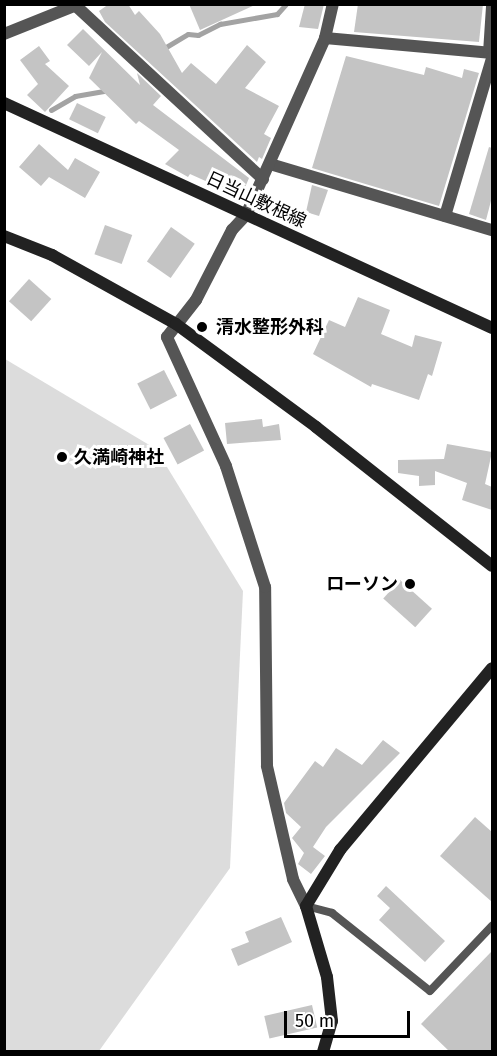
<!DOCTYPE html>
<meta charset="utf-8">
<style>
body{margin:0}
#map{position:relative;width:497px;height:1056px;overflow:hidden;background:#fff;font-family:"Fira Sans","Noto Sans JP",sans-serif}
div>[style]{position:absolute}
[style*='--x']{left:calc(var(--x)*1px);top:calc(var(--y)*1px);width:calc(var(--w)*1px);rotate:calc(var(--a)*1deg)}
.green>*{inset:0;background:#dcdcdc}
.stream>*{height:5px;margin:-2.5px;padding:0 2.5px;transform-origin:2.5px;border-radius:2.5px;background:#a3a3a3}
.building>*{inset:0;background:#c4c4c4;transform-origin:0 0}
.lane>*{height:8px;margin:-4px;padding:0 4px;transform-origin:4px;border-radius:4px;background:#555}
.street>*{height:12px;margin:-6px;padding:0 6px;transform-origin:6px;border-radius:6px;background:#555}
.secondary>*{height:12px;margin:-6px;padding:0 6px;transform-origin:6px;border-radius:6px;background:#222}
.dots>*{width:16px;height:16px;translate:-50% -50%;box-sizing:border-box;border:3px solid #fff;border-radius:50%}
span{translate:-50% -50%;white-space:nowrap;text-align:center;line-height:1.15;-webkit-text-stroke:6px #fff;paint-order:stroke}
.street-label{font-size:18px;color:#000}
.poi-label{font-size:18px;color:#000;font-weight:700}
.left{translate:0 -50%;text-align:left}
.right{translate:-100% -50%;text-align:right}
.frame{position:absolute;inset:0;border:6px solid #000;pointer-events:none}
.scale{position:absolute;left:284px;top:1011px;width:126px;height:27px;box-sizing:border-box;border:3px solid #000;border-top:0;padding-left:8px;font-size:18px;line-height:21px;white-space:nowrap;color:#000;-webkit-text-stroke:4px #fff;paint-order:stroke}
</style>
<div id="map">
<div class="green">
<div style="clip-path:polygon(5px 359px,156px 449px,243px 591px,230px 868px,99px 1051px,5px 1051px)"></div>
</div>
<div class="stream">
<div style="--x:161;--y:50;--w:31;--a:-31"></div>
<div style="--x:188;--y:34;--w:10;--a:6"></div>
<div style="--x:198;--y:35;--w:25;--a:-27"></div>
<div style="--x:220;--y:24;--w:58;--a:-10"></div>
<div style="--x:277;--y:14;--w:13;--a:-48"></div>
<div style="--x:51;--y:110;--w:28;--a:-30"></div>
<div style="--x:75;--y:96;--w:35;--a:-10"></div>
</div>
<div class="building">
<div style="clip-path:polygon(109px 4px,128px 4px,135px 15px,139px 11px,160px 34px,182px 73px,191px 63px,216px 84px,247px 45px,266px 62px,245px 88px,279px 106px,264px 134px,271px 138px,262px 159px,259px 157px,257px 162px,105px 22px,99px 11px)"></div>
<div style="clip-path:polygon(189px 4px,257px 4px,200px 30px)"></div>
<div style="clip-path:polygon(305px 4px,324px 4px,318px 29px,299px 27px)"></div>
<div style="clip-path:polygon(358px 4px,483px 4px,479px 42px,354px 32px)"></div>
<div style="clip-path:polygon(83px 29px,140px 85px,137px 73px,161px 96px,153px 105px,249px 178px,241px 197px,190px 174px,188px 177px,165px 164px,179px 150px,139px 121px,136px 124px,89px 78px,102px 52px,89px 66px,67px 45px)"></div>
<div style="clip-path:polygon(39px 46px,50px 61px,45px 64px,69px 86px,45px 112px,27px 95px,38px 84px,20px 60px)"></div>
<div style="clip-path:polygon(346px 56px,424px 75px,426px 67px,462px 78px,464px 69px,479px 73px,439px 206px,312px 168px)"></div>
<div style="left:77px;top:103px;width:32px;height:18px;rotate:26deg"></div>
<div style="clip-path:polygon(39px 144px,68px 170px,75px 158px,100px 172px,85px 198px,49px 177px,41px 186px,19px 167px)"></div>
<div style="clip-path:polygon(489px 147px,492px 148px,492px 197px,486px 220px,469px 214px)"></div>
<div style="clip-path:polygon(312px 185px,328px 190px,319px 216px,306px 212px)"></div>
<div style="left:105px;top:225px;width:29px;height:31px;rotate:20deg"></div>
<div style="left:171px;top:227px;width:29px;height:42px;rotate:35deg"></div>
<div style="left:29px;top:279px;width:30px;height:30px;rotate:42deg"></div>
<div style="clip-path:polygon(358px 297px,390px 310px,381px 334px,412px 347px,415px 335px,442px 342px,432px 376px,428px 374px,419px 400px,372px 384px,371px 387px,313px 354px,329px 320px,345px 327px)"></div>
<div style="left:164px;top:370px;width:29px;height:30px;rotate:63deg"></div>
<div style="clip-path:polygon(262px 419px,263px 427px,279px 424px,281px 440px,227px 444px,225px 423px)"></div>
<div style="left:190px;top:424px;width:30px;height:30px;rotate:62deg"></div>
<div style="clip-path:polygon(447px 444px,492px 452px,485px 484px,492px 487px,492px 510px,462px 500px,467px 483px,435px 471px,435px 485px,419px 486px,419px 476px,398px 473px,398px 460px,444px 459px)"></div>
<div style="left:400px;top:580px;width:43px;height:25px;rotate:42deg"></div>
<div style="clip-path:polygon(383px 740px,400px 753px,326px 827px,313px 847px,325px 856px,311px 874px,298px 864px,304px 853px,292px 838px,301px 827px,286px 813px,284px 803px,315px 761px,323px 767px,336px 748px,362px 765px)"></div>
<div style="clip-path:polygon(475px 817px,492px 832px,492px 902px,440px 856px)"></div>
<div style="clip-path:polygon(386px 886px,445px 941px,425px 962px,379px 920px,390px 908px,377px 896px)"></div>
<div style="clip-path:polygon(281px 917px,292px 942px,238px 966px,231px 949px,249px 942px,245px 932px)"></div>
<div style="clip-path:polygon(492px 951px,492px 1052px,450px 1052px,421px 1024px)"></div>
<div style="left:312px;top:1005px;width:23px;height:49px;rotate:77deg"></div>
</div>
<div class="lane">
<div style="--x:306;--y:906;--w:27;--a:15"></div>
<div style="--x:332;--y:913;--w:125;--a:38.5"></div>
<div style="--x:430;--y:991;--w:90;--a:-46.4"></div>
</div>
<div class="street">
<div style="--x:76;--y:6;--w:255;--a:42.8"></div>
<div style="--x:4;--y:34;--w:81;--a:-21.8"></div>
<div style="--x:325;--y:38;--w:168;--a:5.1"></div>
<div style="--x:489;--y:53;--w:47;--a:-86.3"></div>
<div style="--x:270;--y:164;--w:232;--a:16.6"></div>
<div style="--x:445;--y:216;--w:165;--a:-73.4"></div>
<div style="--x:306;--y:906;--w:30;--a:-116"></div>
<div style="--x:293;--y:879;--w:116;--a:-103"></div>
<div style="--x:267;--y:766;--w:179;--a:-90.6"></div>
<div style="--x:265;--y:587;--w:127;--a:-107.9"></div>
<div style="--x:226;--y:466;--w:142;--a:-114.6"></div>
<div style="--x:167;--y:337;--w:47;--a:-51.9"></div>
<div style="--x:196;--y:300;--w:79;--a:-62.8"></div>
<div style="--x:232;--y:230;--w:21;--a:-47"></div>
<div style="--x:246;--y:215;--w:194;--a:-65.9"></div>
<div style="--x:325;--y:38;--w:35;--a:-77"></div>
</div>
<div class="secondary">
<div style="--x:4;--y:103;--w:537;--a:24.75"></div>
<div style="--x:4;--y:236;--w:52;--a:21.6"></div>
<div style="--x:52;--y:255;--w:142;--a:29.1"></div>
<div style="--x:176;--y:324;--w:174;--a:36.3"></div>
<div style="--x:316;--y:427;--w:224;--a:38.3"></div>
<div style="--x:323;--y:1052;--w:32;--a:-74"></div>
<div style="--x:332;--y:1021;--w:44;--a:-96.5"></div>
<div style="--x:327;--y:977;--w:74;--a:-106.5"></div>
<div style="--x:306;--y:906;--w:66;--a:-58.7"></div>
<div style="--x:340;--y:850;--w:237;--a:-50.1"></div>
</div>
<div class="dots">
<div style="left:202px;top:327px;background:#000"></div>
<div style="left:62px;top:457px;background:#000"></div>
<div style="left:410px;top:584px;background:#000"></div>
</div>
<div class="street-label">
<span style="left:256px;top:200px;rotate:25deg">日当山敷根線</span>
</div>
<div class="poi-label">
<span class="left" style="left:216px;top:327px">清水整形外科</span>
<span class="left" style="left:74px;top:457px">久満崎神社</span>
<span class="right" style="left:398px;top:584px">ローソン</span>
</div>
<div class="frame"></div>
<div class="scale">50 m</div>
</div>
